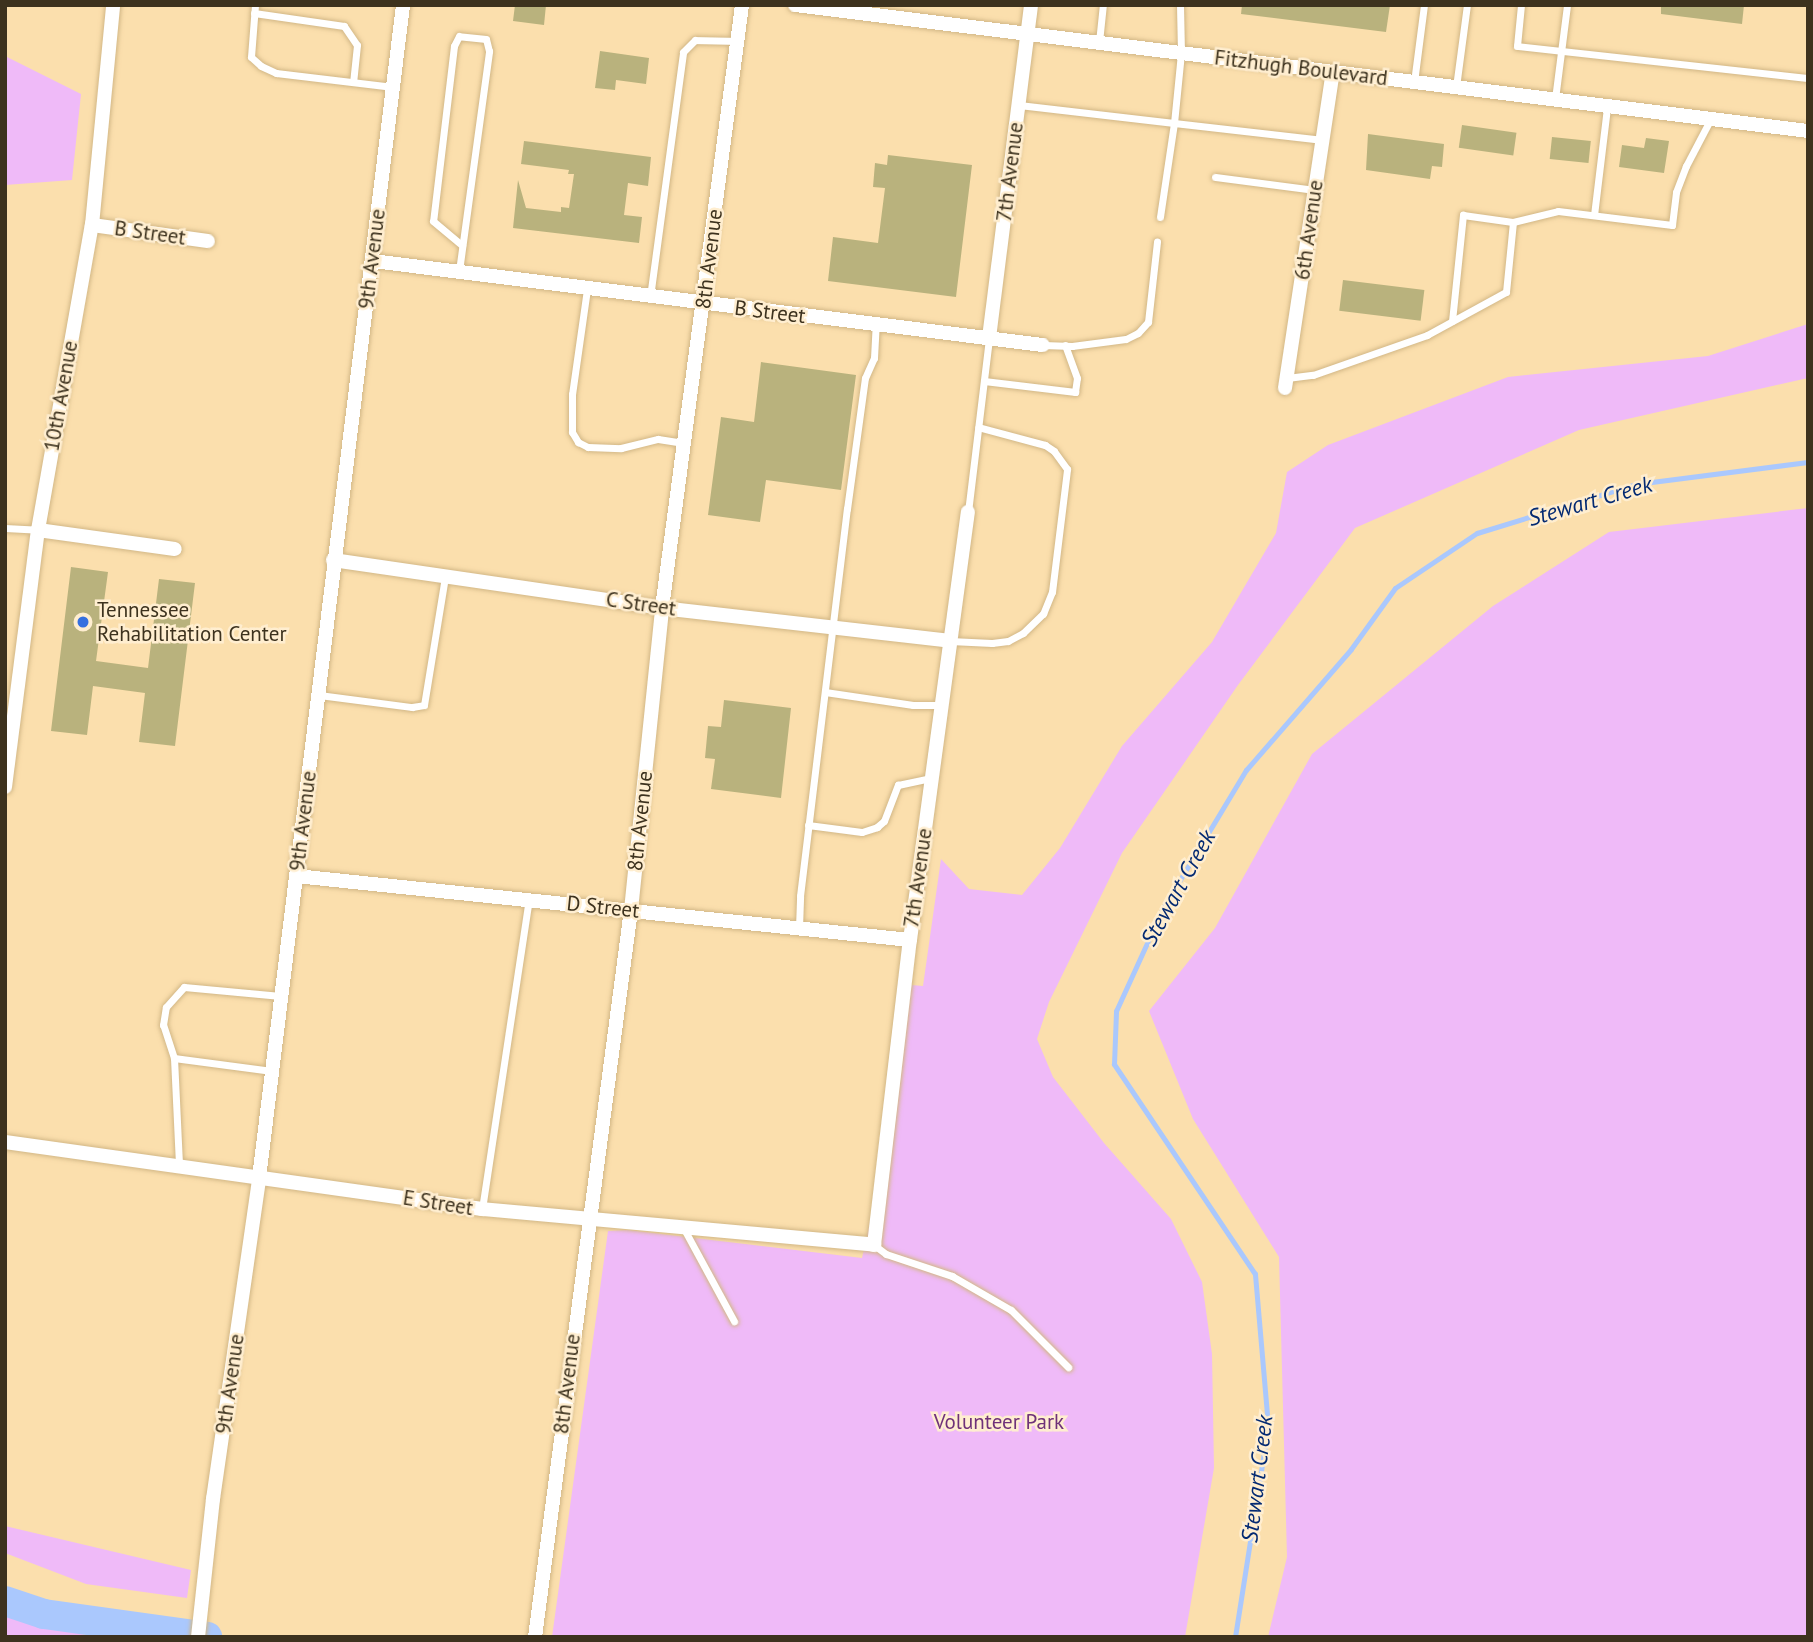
<!DOCTYPE html>
<style>
body{margin:0}
#map{position:relative;width:1813px;height:1642px;overflow:hidden;background:#fbdfad;font-family:"PT Sans",sans-serif}
div>[style]{position:absolute}
[style*='--x']{left:calc(var(--x)*1px);top:calc(var(--y)*1px);width:calc(var(--w)*1px);rotate:calc(var(--a)*1deg)}
.green>*{inset:0;background:#efbaf8}
.stream>*{height:5px;margin:-2.5px;padding:0 2.5px;transform-origin:2.5px;border-radius:2.5px;background:#aac8fd}
.river>*{height:30px;margin:-15px;padding:0 15px;transform-origin:15px;border-radius:15px;background:#aac8fd}
.building>*{inset:0;background:#b9b27d;transform-origin:0 0}
.roads{filter:drop-shadow(0 0 2px #d2b786) drop-shadow(0 0 2px #d2b786)}
.service>*{height:7px;margin:-3.5px;padding:0 3.5px;transform-origin:3.5px;border-radius:3.5px;background:#fff}
.minor>*{height:14px;margin:-7px;padding:0 7px;transform-origin:7px;border-radius:7px;background:#fff}
.dots>*{width:19px;height:19px;translate:-50% -50%;box-sizing:border-box;border:4px solid #ffeed0;border-radius:50%}
span{translate:-50% -50%;white-space:nowrap;text-align:center;line-height:1.15;-webkit-text-stroke:5px #ffeed0;paint-order:stroke}
.street-label{font-size:21px;color:#3d321e}
.poi-label{font-size:21px;color:#3d321e}
.left{translate:0 -50%;text-align:left}
.park-label{font-size:21px;color:#6f3179}
.water-label{font-size:23px;color:#042a72;font-style:italic}
.frame{position:absolute;inset:0;border:7px solid #3d321e;pointer-events:none}
</style>
<div id="map">
<div class="green">
<div style="clip-path:polygon(5px 56px,81px 94px,72px 180px,5px 185px)"></div>
<div style="clip-path:polygon(1808px 324px,1808px 378px,1579px 430px,1355px 528px,1238px 685px,1122px 853px,1049px 1002px,1037px 1039px,1053px 1077px,1104px 1143px,1171px 1219px,1202px 1282px,1212px 1354px,1214px 1468px,1185px 1637px,552px 1637px,608px 1231px,628px 1230px,862px 1258px,871px 1217px,900px 984px,923px 986px,941px 859px,969px 889px,1022px 895px,1060px 848px,1122px 746px,1212px 642px,1276px 533px,1287px 472px,1328px 445px,1508px 377px,1708px 356px)"></div>
<div style="clip-path:polygon(1808px 508px,1808px 1637px,1268px 1637px,1287px 1557px,1279px 1257px,1193px 1119px,1149px 1011px,1215px 928px,1312px 754px,1493px 606px,1609px 532px)"></div>
<div style="clip-path:polygon(5px 1526px,191px 1570px,187px 1598px,86px 1584px,5px 1553px)"></div>
<div style="clip-path:polygon(5px 1608px,91px 1637px,5px 1637px)"></div>
</div>
<div class="stream">
<div style="--x:1235;--y:1637;--w:214;--a:-81.1"></div>
<div style="--x:1268;--y:1426;--w:153;--a:-94.9"></div>
<div style="--x:1255;--y:1274;--w:253;--a:-123.9"></div>
<div style="--x:1114;--y:1064;--w:53;--a:-87.8"></div>
<div style="--x:1116;--y:1011;--w:113;--a:-65.5"></div>
<div style="--x:1163;--y:908;--w:161;--a:-59"></div>
<div style="--x:1246;--y:770;--w:160;--a:-49"></div>
<div style="--x:1351;--y:649;--w:75;--a:-54.2"></div>
<div style="--x:1395;--y:588;--w:99;--a:-33.9"></div>
<div style="--x:1477;--y:533;--w:166;--a:-17.1"></div>
<div style="--x:1636;--y:484;--w:173;--a:-7.3"></div>
</div>
<div class="river">
<div style="--x:5;--y:1601;--w:41;--a:18.4"></div>
<div style="--x:44;--y:1614;--w:165;--a:8"></div>
</div>
<div class="building">
<div style="clip-path:polygon(515px 5px,546px 5px,544px 25px,513px 21px)"></div>
<div style="clip-path:polygon(1242px 5px,1390px 5px,1386px 32px,1241px 14px)"></div>
<div style="clip-path:polygon(1661px 5px,1744px 5px,1742px 24px,1661px 14px)"></div>
<div style="clip-path:polygon(600px 51px,649px 58px,646px 84px,616px 80px,615px 90px,595px 88px)"></div>
<div style="left:1462px;top:125px;width:55px;height:23px;rotate:8deg"></div>
<div style="clip-path:polygon(1368px 134px,1444px 144px,1442px 167px,1432px 166px,1430px 179px,1366px 170px)"></div>
<div style="left:1552px;top:137px;width:39px;height:22px;rotate:6deg"></div>
<div style="clip-path:polygon(1646px 138px,1669px 141px,1664px 173px,1619px 167px,1622px 145px,1644px 148px)"></div>
<div style="clip-path:polygon(524px 141px,651px 157px,648px 186px,628px 183px,624px 215px,642px 217px,639px 243px,513px 228px,518px 180px,526px 208px,561px 212px,561px 207px,569px 208px,574px 174px,568px 174px,569px 170px,521px 164px)"></div>
<div style="clip-path:polygon(888px 155px,972px 165px,956px 297px,828px 281px,833px 237px,878px 243px,885px 188px,873px 187px,875px 163px,887px 165px)"></div>
<div style="left:1343px;top:280px;width:82px;height:31px;rotate:7deg"></div>
<div style="clip-path:polygon(761px 362px,856px 375px,841px 490px,766px 480px,760px 522px,708px 515px,721px 417px,754px 422px)"></div>
<div style="clip-path:polygon(71px 567px,108px 572px,96px 661px,148px 668px,159px 579px,195px 583px,175px 746px,139px 742px,145px 693px,93px 686px,87px 735px,51px 731px)"></div>
<div style="clip-path:polygon(724px 700px,791px 708px,781px 798px,711px 789px,715px 759px,705px 758px,708px 726px,721px 727px)"></div>
</div>
<div class="roads">
<div class="service">
<div style="--x:255;--y:5;--w:52;--a:94.4"></div>
<div style="--x:251;--y:57;--w:13;--a:42"></div>
<div style="--x:261;--y:66;--w:17;--a:25"></div>
<div style="--x:276;--y:73;--w:118;--a:6.8"></div>
<div style="--x:1180;--y:5;--w:48;--a:88.8"></div>
<div style="--x:1181;--y:53;--w:70;--a:95.7"></div>
<div style="--x:1174;--y:123;--w:150;--a:6.5"></div>
<div style="--x:1521;--y:5;--w:41;--a:95.6"></div>
<div style="--x:1517;--y:46;--w:293;--a:6.3"></div>
<div style="--x:254;--y:13;--w:91;--a:8.2"></div>
<div style="--x:344;--y:26;--w:23;--a:56"></div>
<div style="--x:357;--y:45;--w:37;--a:96"></div>
<div style="--x:1099;--y:42;--w:37;--a:-84"></div>
<div style="--x:1414;--y:82;--w:78;--a:-82.6"></div>
<div style="--x:1456;--y:87;--w:83;--a:-82.4"></div>
<div style="--x:1555;--y:99;--w:95;--a:-82.7"></div>
<div style="--x:1019;--y:105;--w:156;--a:6.6"></div>
<div style="--x:1174;--y:123;--w:95;--a:98.5"></div>
<div style="--x:1215;--y:177;--w:101;--a:7.4"></div>
<div style="--x:1594;--y:215;--w:109;--a:-83.1"></div>
<div style="--x:459;--y:271;--w:222;--a:-82.2"></div>
<div style="--x:489;--y:51;--w:12;--a:-104"></div>
<div style="--x:486;--y:39;--w:27;--a:-174"></div>
<div style="--x:459;--y:36;--w:11;--a:117"></div>
<div style="--x:454;--y:46;--w:176;--a:96.8"></div>
<div style="--x:433;--y:221;--w:38;--a:40"></div>
<div style="--x:587;--y:289;--w:106;--a:98.1"></div>
<div style="--x:572;--y:394;--w:38;--a:90"></div>
<div style="--x:572;--y:432;--w:12;--a:59"></div>
<div style="--x:578;--y:442;--w:11;--a:27"></div>
<div style="--x:588;--y:447;--w:33;--a:2"></div>
<div style="--x:621;--y:448;--w:38;--a:-14"></div>
<div style="--x:658;--y:439;--w:26;--a:9"></div>
<div style="--x:650;--y:297;--w:247;--a:-82.3"></div>
<div style="--x:683;--y:52;--w:17;--a:-45"></div>
<div style="--x:695;--y:40;--w:42;--a:1.4"></div>
<div style="--x:1452;--y:321;--w:107;--a:-84.1"></div>
<div style="--x:1463;--y:215;--w:50;--a:8"></div>
<div style="--x:1043;--y:345;--w:29;--a:2"></div>
<div style="--x:1072;--y:346;--w:54;--a:-7.4"></div>
<div style="--x:1126;--y:339;--w:13;--a:-27"></div>
<div style="--x:1138;--y:333;--w:15;--a:-48"></div>
<div style="--x:1148;--y:322;--w:81;--a:-83.6"></div>
<div style="--x:1287;--y:378;--w:26;--a:-7"></div>
<div style="--x:1313;--y:375;--w:121;--a:-19.3"></div>
<div style="--x:1427;--y:335;--w:90;--a:-28.6"></div>
<div style="--x:1506;--y:292;--w:70;--a:-84.3"></div>
<div style="--x:1513;--y:222;--w:46;--a:-13.7"></div>
<div style="--x:1558;--y:211;--w:115;--a:7"></div>
<div style="--x:1672;--y:225;--w:33;--a:-83"></div>
<div style="--x:1676;--y:192;--w:28;--a:-69"></div>
<div style="--x:1686;--y:166;--w:52;--a:-62.4"></div>
<div style="--x:984;--y:381;--w:92;--a:6.9"></div>
<div style="--x:1075;--y:392;--w:14;--a:-82"></div>
<div style="--x:1077;--y:378;--w:35;--a:-110"></div>
<div style="--x:968;--y:512;--w:174;--a:-83.1"></div>
<div style="--x:5;--y:528;--w:33;--a:3"></div>
<div style="--x:950;--y:641;--w:42;--a:2.7"></div>
<div style="--x:992;--y:643;--w:16;--a:-7"></div>
<div style="--x:1008;--y:641;--w:17;--a:-28"></div>
<div style="--x:1023;--y:633;--w:28;--a:-44"></div>
<div style="--x:1043;--y:614;--w:24;--a:-68"></div>
<div style="--x:1052;--y:592;--w:124;--a:-83"></div>
<div style="--x:1067;--y:469;--w:22;--a:-126"></div>
<div style="--x:1054;--y:451;--w:11;--a:-146"></div>
<div style="--x:1045;--y:445;--w:69;--a:-165"></div>
<div style="--x:825;--y:692;--w:89;--a:8.4"></div>
<div style="--x:913;--y:705;--w:28;--a:0"></div>
<div style="--x:319;--y:695;--w:94;--a:7.4"></div>
<div style="--x:412;--y:707;--w:12;--a:-9"></div>
<div style="--x:424;--y:705;--w:130;--a:-80.7"></div>
<div style="--x:808;--y:825;--w:54;--a:7.4"></div>
<div style="--x:862;--y:832;--w:16;--a:-18"></div>
<div style="--x:877;--y:827;--w:9;--a:-41"></div>
<div style="--x:884;--y:821;--w:39;--a:-69"></div>
<div style="--x:898;--y:785;--w:34;--a:-12"></div>
<div style="--x:799;--y:928;--w:32;--a:-88"></div>
<div style="--x:800;--y:896;--w:390;--a:-83.1"></div>
<div style="--x:847;--y:509;--w:132;--a:-82.2"></div>
<div style="--x:865;--y:378;--w:22;--a:-66"></div>
<div style="--x:874;--y:358;--w:33;--a:-87"></div>
<div style="--x:174;--y:1058;--w:107;--a:87.3"></div>
<div style="--x:272;--y:1071;--w:99;--a:-172.4"></div>
<div style="--x:174;--y:1058;--w:35;--a:-108"></div>
<div style="--x:163;--y:1025;--w:18;--a:-81"></div>
<div style="--x:166;--y:1007;--w:27;--a:-48"></div>
<div style="--x:184;--y:987;--w:97;--a:5.3"></div>
<div style="--x:482;--y:1209;--w:313;--a:-81.4"></div>
<div style="--x:684;--y:1229;--w:105;--a:61.5"></div>
<div style="--x:874;--y:1245;--w:15;--a:37"></div>
<div style="--x:886;--y:1254;--w:70;--a:18.4"></div>
<div style="--x:952;--y:1276;--w:68;--a:30"></div>
<div style="--x:1011;--y:1310;--w:81;--a:45"></div>
</div>
<div class="minor">
<div style="--x:795;--y:5;--w:1021;--a:7.09"></div>
<div style="--x:92;--y:225;--w:117;--a:7.9"></div>
<div style="--x:373;--y:261;--w:675;--a:7.15"></div>
<div style="--x:989;--y:338;--w:336;--a:-82.8"></div>
<div style="--x:1285;--y:388;--w:320;--a:-81.4"></div>
<div style="--x:38;--y:530;--w:138;--a:7.9"></div>
<div style="--x:333;--y:560;--w:332;--a:8.3"></div>
<div style="--x:662;--y:608;--w:290;--a:6.5"></div>
<div style="--x:5;--y:787;--w:259;--a:-82.7"></div>
<div style="--x:38;--y:530;--w:310;--a:-80"></div>
<div style="--x:92;--y:225;--w:221;--a:-84.5"></div>
<div style="--x:296;--y:876;--w:617;--a:5.95"></div>
<div style="--x:5;--y:1142;--w:482;--a:8"></div>
<div style="--x:482;--y:1209;--w:394;--a:5.2"></div>
<div style="--x:874;--y:1245;--w:307;--a:-83.3"></div>
<div style="--x:910;--y:940;--w:432;--a:-82.3"></div>
<div style="--x:198;--y:1637;--w:139;--a:-83.8"></div>
<div style="--x:213;--y:1499;--w:324;--a:-81.8"></div>
<div style="--x:259;--y:1178;--w:1182;--a:-83"></div>
<div style="--x:535;--y:1637;--w:733;--a:-82.48"></div>
<div style="--x:631;--y:910;--w:304;--a:-84.1"></div>
<div style="--x:662;--y:608;--w:608;--a:-82.44"></div>
</div>
</div>
<div class="dots">
<div style="left:83px;top:622px;background:#3670df"></div>
</div>
<div class="street-label">
<span style="left:1301px;top:68px;rotate:7deg">Fitzhugh Boulevard</span>
<span style="left:1010px;top:172px;rotate:-83deg">7th Avenue</span>
<span style="left:1309px;top:230px;rotate:-82deg">6th Avenue</span>
<span style="left:150px;top:233px;rotate:8deg">B Street</span>
<span style="left:372px;top:259px;rotate:-83deg">9th Avenue</span>
<span style="left:709px;top:259px;rotate:-83deg">8th Avenue</span>
<span style="left:770px;top:312px;rotate:7deg">B Street</span>
<span style="left:61px;top:396px;rotate:-80deg">10th Avenue</span>
<span style="left:641px;top:604px;rotate:8deg">C Street</span>
<span style="left:303px;top:821px;rotate:-83deg">9th Avenue</span>
<span style="left:640px;top:821px;rotate:-84deg">8th Avenue</span>
<span style="left:918px;top:878px;rotate:-82deg">7th Avenue</span>
<span style="left:603px;top:907px;rotate:6deg">D Street</span>
<span style="left:438px;top:1203px;rotate:9deg">E Street</span>
<span style="left:230px;top:1384px;rotate:-82deg">9th Avenue</span>
<span style="left:567px;top:1384px;rotate:-83deg">8th Avenue</span>
</div>
<div class="poi-label">
<span class="left" style="left:97px;top:622px">Tennessee<br>Rehabilitation Center</span>
</div>
<div class="park-label">
<span style="left:999px;top:1422px">Volunteer Park</span>
</div>
<div class="water-label">
<span style="left:1590px;top:501px;rotate:-16deg">Stewart Creek</span>
<span style="left:1178px;top:888px;rotate:-61deg">Stewart Creek</span>
<span style="left:1257px;top:1479px;rotate:-83deg">Stewart Creek</span>
</div>
<div class="frame"></div>
</div>
